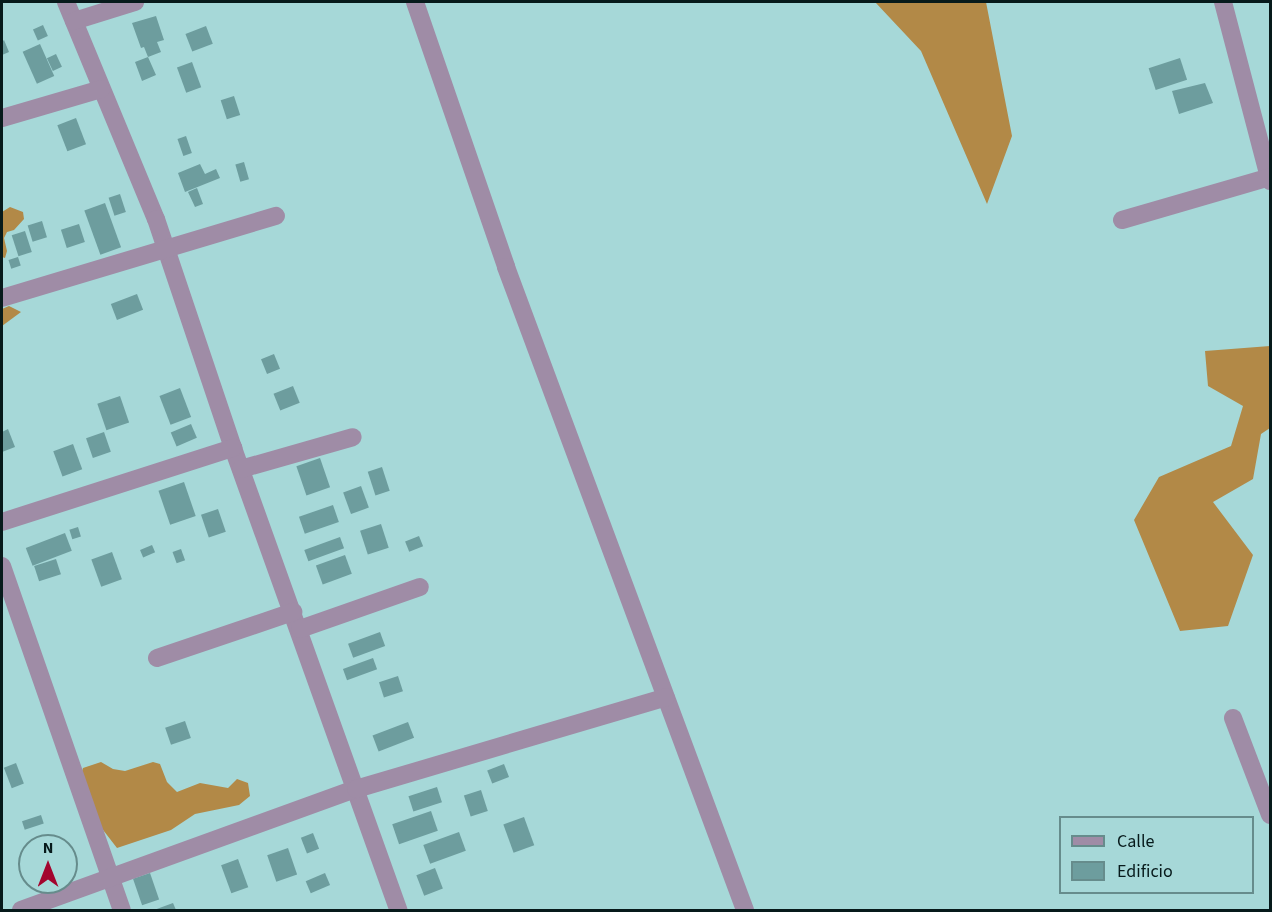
<!DOCTYPE html>
<style>
body{margin:0}
#map{position:relative;width:1272px;height:912px;overflow:hidden;background:#a6d8d8;font-family:"Source Sans 3",sans-serif}
div>[style]{position:absolute}
[style*='--x']{left:calc(var(--x)*1px);top:calc(var(--y)*1px);width:calc(var(--w)*1px);rotate:calc(var(--a)*1deg)}
.forest>*{inset:0;background:#b28947}
.building>*{inset:0;background:#6d9d9e;transform-origin:0 0}
.minor>*{height:18px;margin:-9px;padding:0 9px;transform-origin:9px;border-radius:9px;background:#9f8ca6}
span{translate:-50% -50%;white-space:nowrap;text-align:center;line-height:1.15;-webkit-text-stroke:4.5px #a6d8d8;paint-order:stroke}
.frame{position:absolute;inset:0;border:3px solid #071a1b;pointer-events:none}
.legend{position:absolute;left:1059px;top:816px;width:195px;height:78px;box-sizing:border-box;background:#a6d8d8;border:2px solid #668c8c;margin:0;padding:8px 10px;list-style:none;font-size:18px;color:#071a1b}
.legend li{display:flex;align-items:center;gap:12px;height:30px}
.legend b{width:30px;border:2px solid #668c8c}
.north{position:absolute;left:18px;top:834px;width:60px;height:60px;box-sizing:border-box;background:#a6d8d8;border:2px solid #668c8c;border-radius:50%;rotate:0deg;font-size:16px;font-weight:700;line-height:24px;text-align:center;color:#071a1b}
.north::after{content:'';display:block;margin:auto;width:21px;height:27px;background:#a3052f;clip-path:polygon(50% 0,100% 100%,50% 72%,0 100%)}
</style>
<div id="map">
<div class="forest">
<div style="clip-path:polygon(875px 2px,986px 2px,1012px 136px,987px 204px,921px 51px)"></div>
<div style="clip-path:polygon(10px 207px,23px 212px,24px 219px,14px 230px,7px 232px,4px 238px,7px 251px,5px 258px,2px 257px,2px 212px)"></div>
<div style="clip-path:polygon(9px 306px,21px 312px,2px 326px,2px 309px)"></div>
<div style="clip-path:polygon(1270px 346px,1270px 428px,1261px 434px,1253px 479px,1213px 502px,1253px 555px,1228px 626px,1180px 631px,1134px 520px,1159px 477px,1231px 446px,1243px 406px,1208px 386px,1205px 351px)"></div>
<div style="clip-path:polygon(101px 762px,113px 769px,125px 771px,153px 762px,160px 764px,167px 782px,177px 792px,200px 783px,228px 788px,237px 779px,248px 783px,250px 796px,239px 805px,195px 814px,171px 830px,117px 848px,100px 826px,80px 778px,83px 768px)"></div>
</div>
<div class="building">
<div style="clip-path:polygon(156px 16px,164px 40px,157px 42px,161px 52px,148px 57px,156px 75px,142px 81px,135px 62px,148px 57px,144px 47px,141px 48px,132px 23px)"></div>
<div style="left:43px;top:25px;width:12px;height:11px;rotate:66deg"></div>
<div style="left:206px;top:26px;width:19px;height:22px;rotate:69deg"></div>
<div style="clip-path:polygon(4px 40px,9px 52px,2px 55px,2px 42px)"></div>
<div style="left:40px;top:44px;width:35px;height:19px;rotate:66deg"></div>
<div style="left:56px;top:54px;width:14px;height:10px;rotate:65deg"></div>
<div style="left:1180px;top:58px;width:23px;height:33px;rotate:72deg"></div>
<div style="left:192px;top:62px;width:27px;height:16px;rotate:70deg"></div>
<div style="clip-path:polygon(1205px 83px,1213px 103px,1179px 114px,1172px 91px)"></div>
<div style="left:234px;top:96px;width:20px;height:14px;rotate:72deg"></div>
<div style="left:76px;top:118px;width:28px;height:20px;rotate:69deg"></div>
<div style="left:186px;top:136px;width:18px;height:9px;rotate:71deg"></div>
<div style="left:244px;top:162px;width:18px;height:9px;rotate:74deg"></div>
<div style="clip-path:polygon(200px 164px,205px 174px,216px 169px,220px 178px,185px 192px,178px 173px)"></div>
<div style="clip-path:polygon(197px 188px,203px 204px,195px 207px,188px 192px)"></div>
<div style="left:120px;top:194px;width:19px;height:12px;rotate:72deg"></div>
<div style="left:105px;top:203px;width:47px;height:22px;rotate:70deg"></div>
<div style="left:42px;top:221px;width:17px;height:15px;rotate:73deg"></div>
<div style="left:79px;top:224px;width:19px;height:19px;rotate:72deg"></div>
<div style="left:25px;top:231px;width:22px;height:14px;rotate:72deg"></div>
<div style="left:18px;top:257px;width:9px;height:10px;rotate:72deg"></div>
<div style="left:137px;top:294px;width:17px;height:28px;rotate:69deg"></div>
<div style="left:274px;top:354px;width:16px;height:14px;rotate:68deg"></div>
<div style="left:293px;top:386px;width:18px;height:21px;rotate:68deg"></div>
<div style="left:180px;top:388px;width:31px;height:22px;rotate:69deg"></div>
<div style="left:120px;top:396px;width:28px;height:24px;rotate:71deg"></div>
<div style="left:191px;top:424px;width:15px;height:22px;rotate:67deg"></div>
<div style="clip-path:polygon(8px 429px,15px 447px,2px 452px,2px 432px)"></div>
<div style="left:104px;top:432px;width:21px;height:19px;rotate:71deg"></div>
<div style="left:73px;top:444px;width:27px;height:21px;rotate:70deg"></div>
<div style="left:320px;top:458px;width:31px;height:25px;rotate:71deg"></div>
<div style="left:382px;top:467px;width:25px;height:15px;rotate:72deg"></div>
<div style="left:184px;top:482px;width:36px;height:27px;rotate:71deg"></div>
<div style="left:361px;top:486px;width:23px;height:19px;rotate:70deg"></div>
<div style="left:333px;top:505px;width:18px;height:36px;rotate:71deg"></div>
<div style="left:218px;top:509px;width:24px;height:18px;rotate:71deg"></div>
<div style="left:381px;top:524px;width:25px;height:22px;rotate:72deg"></div>
<div style="left:78px;top:527px;width:10px;height:9px;rotate:73deg"></div>
<div style="left:65px;top:533px;width:19px;height:42px;rotate:69deg"></div>
<div style="left:419px;top:536px;width:11px;height:15px;rotate:68deg"></div>
<div style="left:340px;top:537px;width:12px;height:38px;rotate:70deg"></div>
<div style="left:152px;top:545px;width:8px;height:13px;rotate:67deg"></div>
<div style="left:181px;top:549px;width:12px;height:9px;rotate:70deg"></div>
<div style="left:112px;top:552px;width:29px;height:22px;rotate:70deg"></div>
<div style="left:345px;top:555px;width:20px;height:31px;rotate:70deg"></div>
<div style="left:56px;top:559px;width:16px;height:23px;rotate:72deg"></div>
<div style="left:380px;top:632px;width:15px;height:34px;rotate:70deg"></div>
<div style="left:373px;top:658px;width:12px;height:32px;rotate:70deg"></div>
<div style="left:398px;top:676px;width:16px;height:20px;rotate:72deg"></div>
<div style="left:185px;top:721px;width:18px;height:21px;rotate:71deg"></div>
<div style="left:408px;top:722px;width:17px;height:38px;rotate:69deg"></div>
<div style="left:16px;top:763px;width:22px;height:13px;rotate:69deg"></div>
<div style="left:504px;top:764px;width:14px;height:18px;rotate:69deg"></div>
<div style="left:437px;top:787px;width:16px;height:30px;rotate:72deg"></div>
<div style="left:481px;top:790px;width:22px;height:18px;rotate:72deg"></div>
<div style="left:431px;top:811px;width:21px;height:41px;rotate:71deg"></div>
<div style="left:41px;top:815px;width:9px;height:20px;rotate:72deg"></div>
<div style="left:524px;top:817px;width:30px;height:22px;rotate:70deg"></div>
<div style="left:459px;top:832px;width:20px;height:38px;rotate:70deg"></div>
<div style="left:313px;top:833px;width:17px;height:13px;rotate:69deg"></div>
<div style="left:288px;top:848px;width:28px;height:22px;rotate:71deg"></div>
<div style="clip-path:polygon(30px 855px,30px 871px,25px 873px,20px 859px)"></div>
<div style="left:238px;top:859px;width:30px;height:18px;rotate:70deg"></div>
<div style="left:435px;top:868px;width:22px;height:20px;rotate:69deg"></div>
<div style="left:150px;top:873px;width:28px;height:18px;rotate:71deg"></div>
<div style="left:325px;top:873px;width:13px;height:21px;rotate:67deg"></div>
<div style="clip-path:polygon(173px 903px,176px 910px,154px 910px)"></div>
</div>
<div class="minor">
<div style="--x:66;--y:2;--w:235;--a:67.5"></div>
<div style="--x:156;--y:219;--w:242;--a:71.4"></div>
<div style="--x:233;--y:448;--w:491;--a:70.3"></div>
<div style="--x:415;--y:2;--w:280;--a:71"></div>
<div style="--x:506;--y:267;--w:686;--a:69.61"></div>
<div style="--x:1223;--y:2;--w:185;--a:75.3"></div>
<div style="--x:74;--y:21;--w:64;--a:-17.3"></div>
<div style="--x:2;--y:118;--w:103;--a:-16.3"></div>
<div style="--x:1122;--y:220;--w:154;--a:-16.2"></div>
<div style="--x:2;--y:298;--w:286;--a:-16.7"></div>
<div style="--x:241;--y:469;--w:116;--a:-15.9"></div>
<div style="--x:2;--y:522;--w:243;--a:-17.8"></div>
<div style="--x:2;--y:566;--w:364;--a:70.8"></div>
<div style="--x:300;--y:629;--w:127;--a:-19.3"></div>
<div style="--x:157;--y:658;--w:144;--a:-18.7"></div>
<div style="--x:1233;--y:718;--w:104;--a:69.1"></div>
<div style="--x:21;--y:910;--w:356;--a:-19.9"></div>
<div style="--x:356;--y:789;--w:323;--a:-16.5"></div>
</div>
<div class="frame"></div>
<ul class="legend">
<li><b style="height:8px;background:#9f8ca6"></b>Calle</li>
<li><b style="height:16px;background:#6d9d9e"></b>Edificio</li>
</ul>
<div class="north">N</div>
</div>
